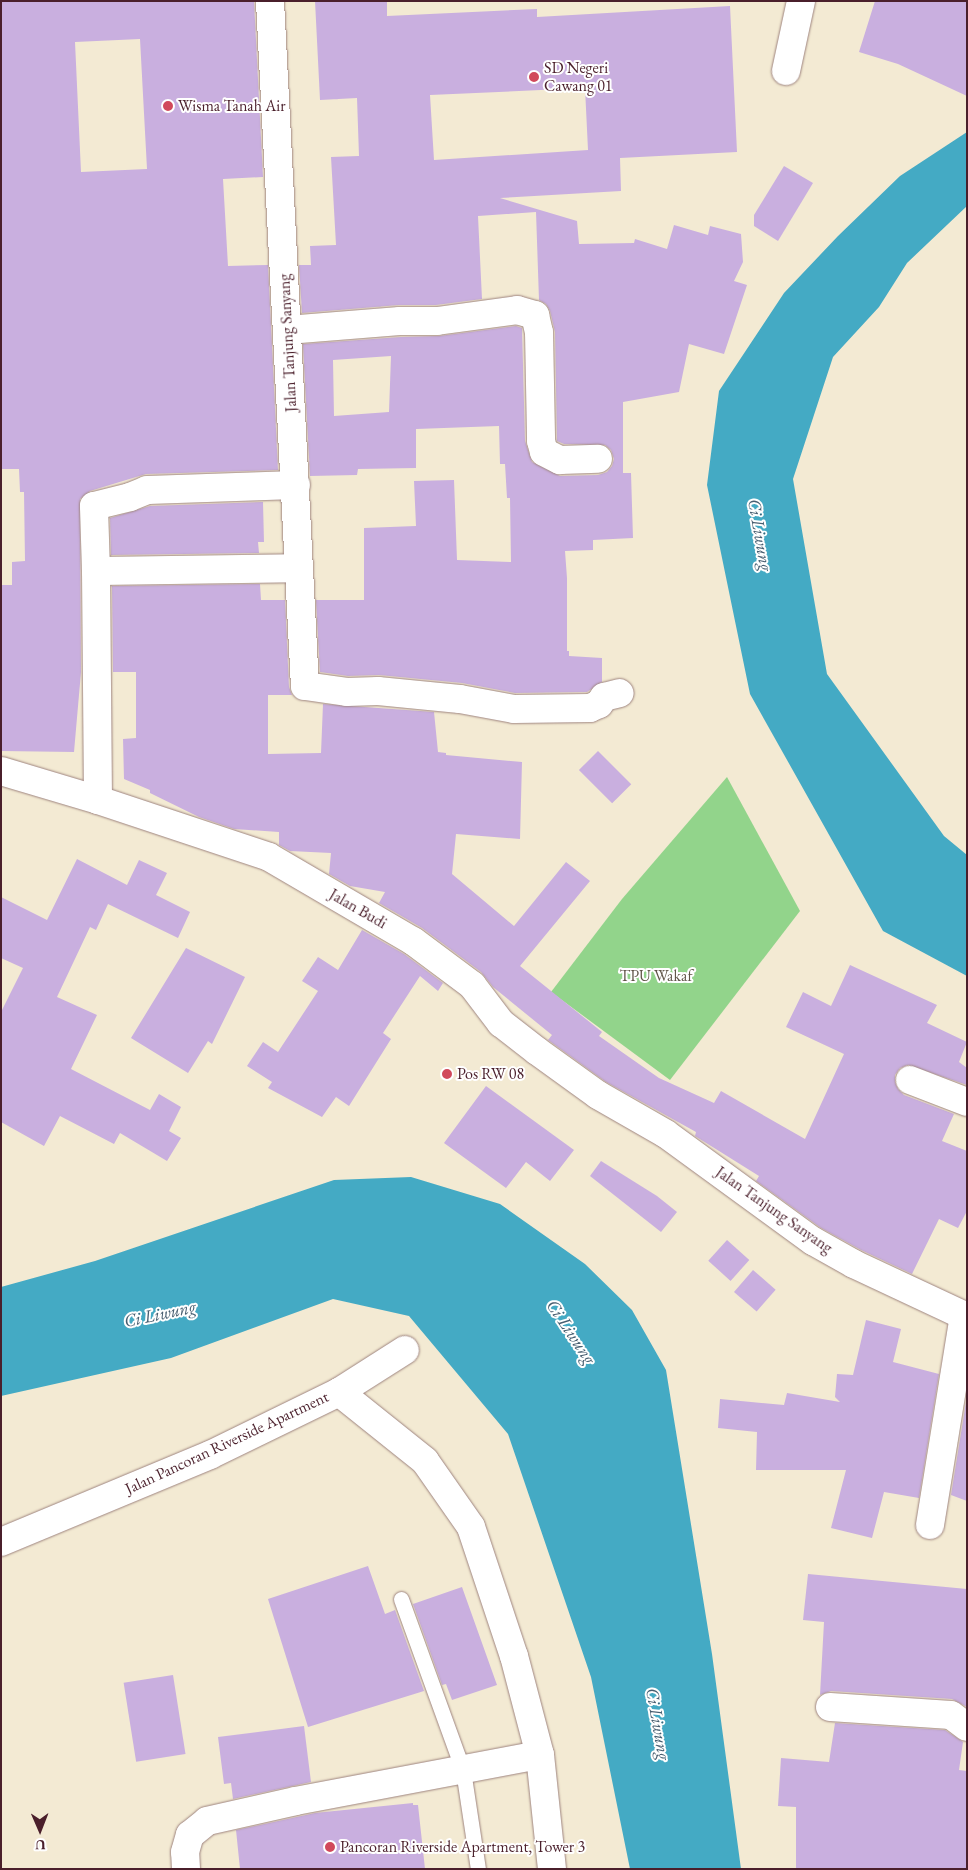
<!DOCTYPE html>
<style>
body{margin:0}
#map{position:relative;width:968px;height:1870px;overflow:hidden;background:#f3ead3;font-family:"EB Garamond",serif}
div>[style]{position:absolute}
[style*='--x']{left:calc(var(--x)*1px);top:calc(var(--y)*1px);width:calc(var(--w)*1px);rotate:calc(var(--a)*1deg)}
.green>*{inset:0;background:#92d48b}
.water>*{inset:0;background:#44aac4}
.building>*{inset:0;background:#c9afdf;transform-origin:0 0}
.roads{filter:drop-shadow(0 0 1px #9e847f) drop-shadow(0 0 1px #9e847f)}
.service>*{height:15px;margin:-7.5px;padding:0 7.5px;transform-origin:7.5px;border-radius:7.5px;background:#fff}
.minor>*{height:28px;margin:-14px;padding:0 14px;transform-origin:14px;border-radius:14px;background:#fff}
.dots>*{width:14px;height:14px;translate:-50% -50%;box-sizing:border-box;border:2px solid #fff;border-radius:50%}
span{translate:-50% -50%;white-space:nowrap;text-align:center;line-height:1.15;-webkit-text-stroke:4px #fff;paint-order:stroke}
.poi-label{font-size:16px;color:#4a1f2b}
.left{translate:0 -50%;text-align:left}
.street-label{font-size:16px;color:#4a1f2b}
.park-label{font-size:16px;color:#605548}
.water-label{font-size:18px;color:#475e70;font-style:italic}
.frame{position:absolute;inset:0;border:2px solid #4a1f2b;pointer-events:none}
.north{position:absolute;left:15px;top:1805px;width:50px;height:50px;-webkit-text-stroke:4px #fff;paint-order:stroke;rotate:179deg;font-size:14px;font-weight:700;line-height:20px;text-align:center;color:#4a1f2b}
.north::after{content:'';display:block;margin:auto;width:18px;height:22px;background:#4a1f2b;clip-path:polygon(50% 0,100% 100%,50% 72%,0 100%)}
</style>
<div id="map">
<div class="green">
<div style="clip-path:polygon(727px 777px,800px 911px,670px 1080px,551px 992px,622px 899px)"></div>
</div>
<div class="water">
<div style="clip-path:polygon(967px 132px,967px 206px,907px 263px,879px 307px,833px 357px,793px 479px,827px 674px,944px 836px,967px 855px,967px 976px,883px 931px,750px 694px,707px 485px,719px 391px,784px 293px,838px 236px,900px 176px)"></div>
<div style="clip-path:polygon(411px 1177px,500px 1204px,585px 1264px,632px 1310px,666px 1370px,712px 1654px,741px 1869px,630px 1869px,591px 1677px,508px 1434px,409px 1316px,333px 1299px,171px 1358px,1px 1396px,1px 1287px,95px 1261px,334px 1180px)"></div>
</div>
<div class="building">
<div style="clip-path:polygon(evenodd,1px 1px,254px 1px,263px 177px,223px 179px,228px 266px,268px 265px,278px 470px,146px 474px,90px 491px,80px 499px,81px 672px,74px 752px,1px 751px,1px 585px,12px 585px,12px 562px,25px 561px,24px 492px,20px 492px,19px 469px,1px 469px,1px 1px,140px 39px,147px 169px,81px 172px,75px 42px,140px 39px)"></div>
<div style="clip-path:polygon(evenodd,315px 1px,387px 1px,387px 16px,537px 9px,537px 17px,730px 6px,737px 152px,620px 158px,621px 191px,500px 198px,577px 221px,579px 244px,634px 243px,635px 239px,667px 249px,674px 225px,708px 235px,710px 226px,741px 234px,743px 262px,734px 281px,747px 285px,724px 354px,689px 344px,679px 392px,623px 402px,623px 473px,631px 473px,633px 538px,593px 540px,593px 550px,565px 551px,567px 578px,567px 651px,569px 651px,569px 656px,602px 658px,602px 682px,587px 692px,515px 693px,462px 683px,379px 675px,348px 676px,320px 672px,316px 600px,364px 600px,364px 528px,416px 526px,414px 481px,454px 480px,457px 560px,511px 562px,510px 498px,507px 498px,505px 464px,500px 464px,499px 426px,416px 429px,416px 468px,358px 469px,357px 475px,310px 476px,303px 344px,401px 337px,439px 336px,516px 326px,522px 328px,525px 441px,532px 462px,560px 476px,598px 475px,607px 472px,612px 466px,614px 459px,611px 450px,605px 445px,564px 444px,557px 441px,555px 332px,550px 311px,546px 304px,539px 300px,536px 212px,478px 216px,482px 299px,436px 305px,399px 305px,302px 313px,299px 265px,311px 265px,310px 246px,336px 245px,331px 157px,359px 156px,357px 98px,320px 100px,315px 1px,585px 88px,588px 150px,434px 160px,430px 95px,585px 88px,315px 1px,391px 356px,389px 412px,334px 416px,333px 360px,391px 356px)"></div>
<div style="clip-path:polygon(875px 1px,967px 1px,967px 96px,898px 64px,859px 52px)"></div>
<div style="clip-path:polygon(784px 166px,813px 183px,778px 241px,754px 226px,754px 215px)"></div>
<div style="clip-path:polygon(263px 502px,264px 542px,258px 542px,259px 553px,111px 555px,110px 518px,150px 506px)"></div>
<div style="clip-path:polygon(260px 584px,261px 600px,285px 600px,289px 687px,292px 695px,268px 695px,268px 754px,321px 753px,323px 704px,434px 712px,438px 752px,446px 753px,446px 755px,522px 762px,520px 839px,456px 834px,452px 874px,514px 926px,566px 862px,590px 881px,520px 966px,602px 1032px,599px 1036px,659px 1078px,714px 1103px,721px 1091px,805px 1139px,844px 1054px,786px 1027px,803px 992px,831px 1006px,850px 965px,937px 1005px,927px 1023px,967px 1042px,959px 1062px,967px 1068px,967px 1085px,908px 1065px,900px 1068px,895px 1075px,895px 1082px,898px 1089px,904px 1095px,954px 1114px,942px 1141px,967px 1151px,967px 1211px,958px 1228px,939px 1219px,912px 1274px,861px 1250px,821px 1228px,756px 1181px,759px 1176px,695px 1136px,696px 1132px,606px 1082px,548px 1040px,552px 1035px,493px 987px,481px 972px,422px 928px,379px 903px,385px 892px,350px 886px,329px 874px,331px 853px,290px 851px,279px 845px,279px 832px,234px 829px,199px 817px,150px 793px,150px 790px,124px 779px,123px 739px,136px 738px,136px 672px,113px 672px,112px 586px)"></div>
<div style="left:598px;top:751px;width:47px;height:27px;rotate:45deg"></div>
<div style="clip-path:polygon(77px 859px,127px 885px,139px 860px,167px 873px,156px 895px,190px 912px,178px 938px,108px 904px,96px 930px,90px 927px,57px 997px,97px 1015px,71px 1069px,150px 1110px,159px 1094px,181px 1107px,169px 1131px,181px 1138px,167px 1161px,120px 1133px,114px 1144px,60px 1116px,44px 1146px,1px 1122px,1px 1012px,23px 968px,1px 958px,1px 897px,47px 920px)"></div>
<div style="clip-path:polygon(362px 930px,404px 954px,443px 983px,438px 991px,420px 976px,383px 1033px,391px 1039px,349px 1106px,336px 1097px,322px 1117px,268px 1088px,272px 1082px,247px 1066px,263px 1042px,278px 1052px,318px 991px,302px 981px,318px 957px,338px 970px)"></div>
<div style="clip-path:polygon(186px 948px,245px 977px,212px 1044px,208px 1041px,188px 1073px,131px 1038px)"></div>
<div style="clip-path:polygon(486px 1086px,574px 1150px,550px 1181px,526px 1162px,506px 1188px,444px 1143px)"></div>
<div style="clip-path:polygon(601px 1161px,657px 1196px,677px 1212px,661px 1232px,590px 1176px)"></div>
<div style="left:727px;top:1240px;width:30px;height:28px;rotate:42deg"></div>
<div style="left:753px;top:1270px;width:30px;height:29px;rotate:41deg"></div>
<div style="clip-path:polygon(866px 1320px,901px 1329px,893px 1362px,939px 1374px,919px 1498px,884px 1492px,872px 1538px,831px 1528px,846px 1470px,756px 1470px,757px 1432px,718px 1428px,720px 1399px,784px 1405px,787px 1393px,840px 1402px,835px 1397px,837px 1374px,853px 1375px)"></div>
<div style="clip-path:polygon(967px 1396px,967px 1501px,951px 1495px)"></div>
<div style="clip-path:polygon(368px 1566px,385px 1614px,395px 1610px,424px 1691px,308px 1727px,268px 1599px)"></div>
<div style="clip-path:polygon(808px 1574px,967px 1589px,967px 1707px,952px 1699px,831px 1691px,820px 1695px,824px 1622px,803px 1620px)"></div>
<div style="clip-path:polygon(462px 1587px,497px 1685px,452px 1700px,446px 1684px,442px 1685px,413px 1604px)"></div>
<div style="left:173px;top:1675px;width:80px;height:50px;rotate:81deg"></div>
<div style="clip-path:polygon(835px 1723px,945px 1730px,963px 1742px,959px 1770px,967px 1771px,967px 1869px,796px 1869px,796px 1807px,778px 1806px,781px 1758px,829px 1762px)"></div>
<div style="clip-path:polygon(304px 1726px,311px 1782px,233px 1799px,231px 1783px,224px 1784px,218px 1737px)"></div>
<div style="clip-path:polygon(413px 1803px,413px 1805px,418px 1805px,425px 1869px,240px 1869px,236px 1830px,315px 1813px)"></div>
</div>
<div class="roads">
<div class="service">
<div style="--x:401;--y:1599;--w:182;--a:70.1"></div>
<div style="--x:463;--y:1770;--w:100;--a:81.4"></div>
</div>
<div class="minor">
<div style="--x:270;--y:1;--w:686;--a:87.08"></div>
<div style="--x:305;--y:686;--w:42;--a:8.1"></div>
<div style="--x:347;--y:692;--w:31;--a:-2"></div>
<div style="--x:378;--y:691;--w:82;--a:5.6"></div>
<div style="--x:460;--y:699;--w:55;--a:10.5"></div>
<div style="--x:514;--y:709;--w:76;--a:-0.8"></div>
<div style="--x:590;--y:708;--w:10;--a:-24"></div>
<div style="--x:599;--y:704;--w:9;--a:-54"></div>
<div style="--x:604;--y:697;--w:16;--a:-14"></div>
<div style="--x:786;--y:71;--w:72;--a:-77.9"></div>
<div style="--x:287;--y:330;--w:113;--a:-4.6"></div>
<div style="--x:400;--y:321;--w:37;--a:0"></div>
<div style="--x:437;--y:321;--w:81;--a:-7.8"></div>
<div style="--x:517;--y:310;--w:19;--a:16"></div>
<div style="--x:535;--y:315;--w:17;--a:77"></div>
<div style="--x:539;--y:332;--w:109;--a:88.9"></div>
<div style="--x:541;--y:441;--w:11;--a:75"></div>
<div style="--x:544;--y:452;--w:18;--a:27"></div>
<div style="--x:560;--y:460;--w:38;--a:-2"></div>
<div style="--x:96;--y:571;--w:203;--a:-0.8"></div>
<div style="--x:1;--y:771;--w:101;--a:16.6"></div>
<div style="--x:98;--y:800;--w:180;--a:18.4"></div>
<div style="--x:269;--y:857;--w:167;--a:30.3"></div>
<div style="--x:413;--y:941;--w:74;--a:36.7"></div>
<div style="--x:472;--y:985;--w:48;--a:52.7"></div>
<div style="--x:501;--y:1023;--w:46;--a:37.9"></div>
<div style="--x:537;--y:1051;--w:75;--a:35.8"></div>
<div style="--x:598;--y:1095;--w:78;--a:29.8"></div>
<div style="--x:666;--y:1134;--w:182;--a:36.1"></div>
<div style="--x:813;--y:1241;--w:47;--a:29.3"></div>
<div style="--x:854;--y:1264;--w:125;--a:25.1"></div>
<div style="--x:98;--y:800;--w:229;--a:-90.5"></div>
<div style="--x:96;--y:571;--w:65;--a:-91.8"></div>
<div style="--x:94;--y:506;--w:37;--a:-14"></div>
<div style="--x:130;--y:497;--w:18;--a:-22"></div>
<div style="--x:147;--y:490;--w:149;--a:-1.9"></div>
<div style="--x:910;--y:1080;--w:61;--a:21.1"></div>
<div style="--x:339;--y:1392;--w:78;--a:-32.5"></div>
<div style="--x:930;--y:1525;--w:212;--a:-80.8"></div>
<div style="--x:1;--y:1542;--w:226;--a:-22.6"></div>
<div style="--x:210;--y:1455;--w:144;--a:-26"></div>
<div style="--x:339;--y:1392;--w:110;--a:38.7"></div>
<div style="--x:425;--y:1461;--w:80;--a:55.1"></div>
<div style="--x:471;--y:1527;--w:136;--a:71.6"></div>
<div style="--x:514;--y:1656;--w:102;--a:75.3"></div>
<div style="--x:540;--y:1755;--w:115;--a:84"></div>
<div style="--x:830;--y:1707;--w:121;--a:3.8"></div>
<div style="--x:951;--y:1715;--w:20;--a:37"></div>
<div style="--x:186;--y:1869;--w:17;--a:-93"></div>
<div style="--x:185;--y:1852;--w:18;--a:-74"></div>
<div style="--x:190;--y:1835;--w:22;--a:-39"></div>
<div style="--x:207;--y:1821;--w:91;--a:-12.7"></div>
<div style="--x:296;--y:1801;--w:248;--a:-10.7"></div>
</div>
</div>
<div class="dots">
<div style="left:534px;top:77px;background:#d1495b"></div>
<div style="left:168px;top:106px;background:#d1495b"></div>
<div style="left:447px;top:1074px;background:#d1495b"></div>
<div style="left:330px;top:1847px;background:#d1495b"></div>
</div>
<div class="poi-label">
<span class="left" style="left:544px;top:77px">SD Negeri<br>Cawang 01</span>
<span class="left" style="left:178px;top:106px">Wisma Tanah Air</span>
<span class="left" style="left:457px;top:1074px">Pos RW 08</span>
<span class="left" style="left:340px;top:1847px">Pancoran Riverside Apartment, Tower 3</span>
</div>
<div class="street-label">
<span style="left:288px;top:343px;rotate:-93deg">Jalan Tanjung Sanyang</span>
<span style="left:358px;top:909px;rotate:30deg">Jalan Budi</span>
<span style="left:774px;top:1210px;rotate:35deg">Jalan Tanjung Sanyang</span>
<span style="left:227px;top:1443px;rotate:-25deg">Jalan Pancoran Riverside Apartment</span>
</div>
<div class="park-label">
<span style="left:656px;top:976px">TPU Wakaf</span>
</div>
<div class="water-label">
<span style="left:760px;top:535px;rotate:80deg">Ci Liwung</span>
<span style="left:160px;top:1314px;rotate:-12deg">Ci Liwung</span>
<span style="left:571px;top:1332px;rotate:56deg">Ci Liwung</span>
<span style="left:658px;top:1724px;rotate:80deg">Ci Liwung</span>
</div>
<div class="frame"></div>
<div class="north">U</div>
</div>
